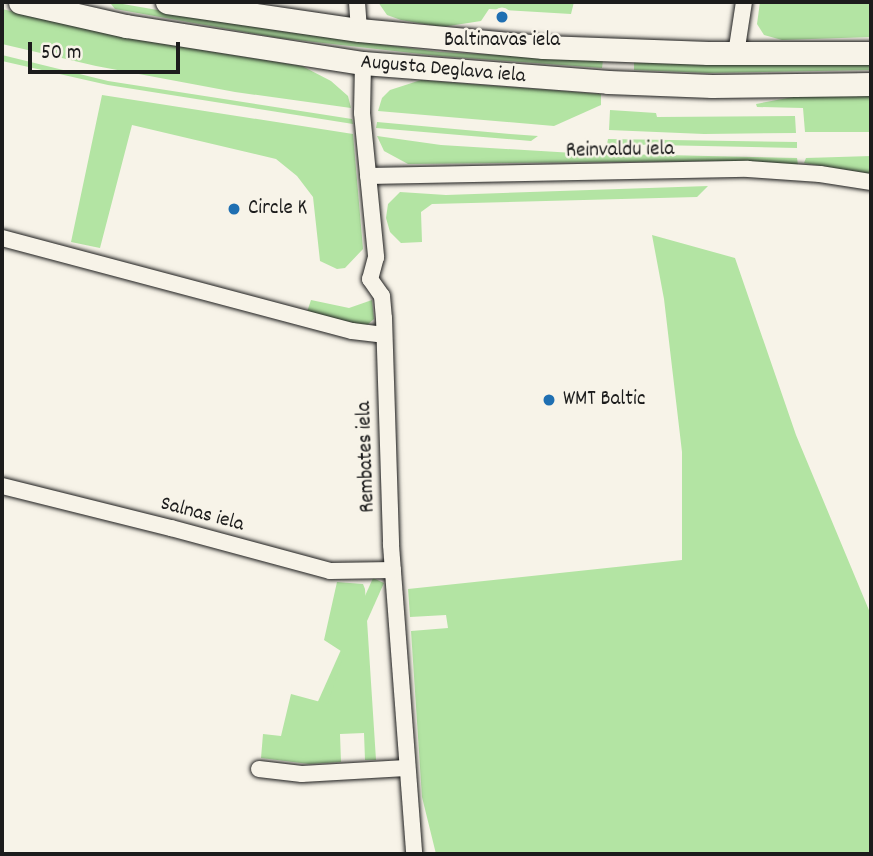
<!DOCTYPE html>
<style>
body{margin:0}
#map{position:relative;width:873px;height:856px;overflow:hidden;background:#f7f3e8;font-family:Dekko,sans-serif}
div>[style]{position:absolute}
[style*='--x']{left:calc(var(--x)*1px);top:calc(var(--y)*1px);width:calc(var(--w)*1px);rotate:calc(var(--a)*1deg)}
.green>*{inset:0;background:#b3e4a3;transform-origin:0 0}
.roads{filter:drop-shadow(0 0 2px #1c1c1c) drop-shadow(0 0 2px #1c1c1c)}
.street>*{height:16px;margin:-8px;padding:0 8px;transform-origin:8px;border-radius:8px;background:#f7f3e8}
.secondary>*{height:23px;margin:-11.5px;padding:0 11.5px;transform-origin:11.5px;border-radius:11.5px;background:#f7f3e8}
.dots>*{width:19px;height:19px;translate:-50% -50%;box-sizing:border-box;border:4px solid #f7f3e8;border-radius:50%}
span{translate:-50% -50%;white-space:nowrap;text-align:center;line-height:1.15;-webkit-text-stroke:5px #f7f3e8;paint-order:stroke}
.poi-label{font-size:21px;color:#1c1c1c}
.left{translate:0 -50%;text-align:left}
.street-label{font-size:21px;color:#1c1c1c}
.frame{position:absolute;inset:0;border:4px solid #1c1c1c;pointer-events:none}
.scale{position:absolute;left:28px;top:42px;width:152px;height:32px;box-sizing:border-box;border:4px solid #1c1c1c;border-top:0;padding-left:9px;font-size:21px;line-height:24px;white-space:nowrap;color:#1c1c1c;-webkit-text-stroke:5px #f7f3e8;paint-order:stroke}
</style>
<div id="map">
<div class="green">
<div style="clip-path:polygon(378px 2px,574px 2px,571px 14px,489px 9px,481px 21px,442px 27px,401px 20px,387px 15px)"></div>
<div style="clip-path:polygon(760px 2px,871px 2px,871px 37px,782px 40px,764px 35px,757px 24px)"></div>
<div style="clip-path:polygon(117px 3px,280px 31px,440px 52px,603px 60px,602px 68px,439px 56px,279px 38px,115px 9px,111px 4px)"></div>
<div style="clip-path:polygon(2px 9px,127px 38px,302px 66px,331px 81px,348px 96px,351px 108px,235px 92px,96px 66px,2px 44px)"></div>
<div style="clip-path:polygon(2px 55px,108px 81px,352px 119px,353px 124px,108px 85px,2px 61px)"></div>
<div style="clip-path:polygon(634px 62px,710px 65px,871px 62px,871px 70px,709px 73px,634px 70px)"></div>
<div style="clip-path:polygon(421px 80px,601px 94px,601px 105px,554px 126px,378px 111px,382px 98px,390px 90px)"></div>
<div style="clip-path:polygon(871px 93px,871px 132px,805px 132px,803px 108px,757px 107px,756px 104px,793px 97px)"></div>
<div style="clip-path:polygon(102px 95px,353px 134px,363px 249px,345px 268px,337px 269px,320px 261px,313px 197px,297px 176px,276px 159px,132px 125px,100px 248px,71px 242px)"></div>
<div style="clip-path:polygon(610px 110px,656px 113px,657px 117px,795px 116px,796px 133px,704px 134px,609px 130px)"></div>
<div style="clip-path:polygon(377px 122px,510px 134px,538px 136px,531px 141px,376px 128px)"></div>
<div style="clip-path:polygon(377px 136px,441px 145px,574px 153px,797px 158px,798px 165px,736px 161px,408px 164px,384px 151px)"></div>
<div style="clip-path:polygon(608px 139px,797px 142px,797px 148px,607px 144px)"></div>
<div style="clip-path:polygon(871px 156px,871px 174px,804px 163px,806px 158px)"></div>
<div style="clip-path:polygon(708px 186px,697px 197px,432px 204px,421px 212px,422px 242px,401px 243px,390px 232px,386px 218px,388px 204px,400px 192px,446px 195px)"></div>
<div style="clip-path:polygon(652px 235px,735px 258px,796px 435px,871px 615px,871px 854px,436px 854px,422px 797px,411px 631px,448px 628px,446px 615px,410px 617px,408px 589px,682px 560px,682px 452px,664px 299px)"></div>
<div style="clip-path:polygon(311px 300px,349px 308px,372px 300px,374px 319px,366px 326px,307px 312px)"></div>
<div style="left:373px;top:578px;width:12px;height:178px;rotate:24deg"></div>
<div style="clip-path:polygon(337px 582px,363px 584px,365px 589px,376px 760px,365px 760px,364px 733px,340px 734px,341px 762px,309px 764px,261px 758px,263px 734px,281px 736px,291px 694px,328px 704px,344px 653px,324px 640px)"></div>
</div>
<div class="roads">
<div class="street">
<div style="--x:357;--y:2;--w:28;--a:86"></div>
<div style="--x:736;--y:54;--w:53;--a:-81.3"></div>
<div style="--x:363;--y:63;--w:50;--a:91.1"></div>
<div style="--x:362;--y:113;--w:145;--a:84.4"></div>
<div style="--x:376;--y:257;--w:23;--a:105"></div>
<div style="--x:370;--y:279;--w:21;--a:55"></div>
<div style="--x:382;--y:296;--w:22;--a:85"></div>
<div style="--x:384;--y:318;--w:227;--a:88.2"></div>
<div style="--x:391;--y:545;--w:310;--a:85.7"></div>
<div style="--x:368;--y:176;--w:380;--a:-1.1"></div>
<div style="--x:748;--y:169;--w:72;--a:4"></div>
<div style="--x:820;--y:174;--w:52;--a:8.9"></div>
<div style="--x:2;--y:238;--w:362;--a:14.9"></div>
<div style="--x:352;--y:331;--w:32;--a:7"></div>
<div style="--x:2;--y:486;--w:174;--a:14"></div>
<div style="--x:171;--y:528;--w:165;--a:15.1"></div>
<div style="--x:330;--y:571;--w:63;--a:-0.9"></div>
<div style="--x:259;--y:769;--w:43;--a:6.6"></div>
<div style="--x:302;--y:774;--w:104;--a:-3.3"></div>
</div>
<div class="secondary">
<div style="--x:20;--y:2;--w:109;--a:12.8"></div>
<div style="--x:126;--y:26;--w:240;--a:8.9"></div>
<div style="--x:363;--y:63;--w:246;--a:4.4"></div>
<div style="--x:608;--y:82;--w:104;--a:2.2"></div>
<div style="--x:712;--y:86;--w:159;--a:-0.7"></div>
<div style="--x:167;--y:2;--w:194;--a:8.3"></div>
<div style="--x:359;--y:30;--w:185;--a:5.3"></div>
<div style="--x:543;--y:47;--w:165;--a:2.1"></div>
<div style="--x:708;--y:53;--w:163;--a:0"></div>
</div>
</div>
<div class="dots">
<div style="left:502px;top:17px;background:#1f6fb2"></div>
<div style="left:234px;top:209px;background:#1f6fb2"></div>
<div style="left:549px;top:400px;background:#1f6fb2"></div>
</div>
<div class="poi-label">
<span style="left:502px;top:41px">Baltinavas iela</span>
<span class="left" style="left:248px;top:209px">Circle K</span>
<span class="left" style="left:563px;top:400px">WMT Baltic</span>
</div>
<div class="street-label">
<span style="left:443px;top:70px;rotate:5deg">Augusta Deglava iela</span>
<span style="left:620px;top:151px;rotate:-1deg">Reinvaldu iela</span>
<span style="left:367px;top:457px;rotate:-92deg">Rembates iela</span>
<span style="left:202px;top:515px;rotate:15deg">Salnas iela</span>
</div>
<div class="frame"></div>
<div class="scale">50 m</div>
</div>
